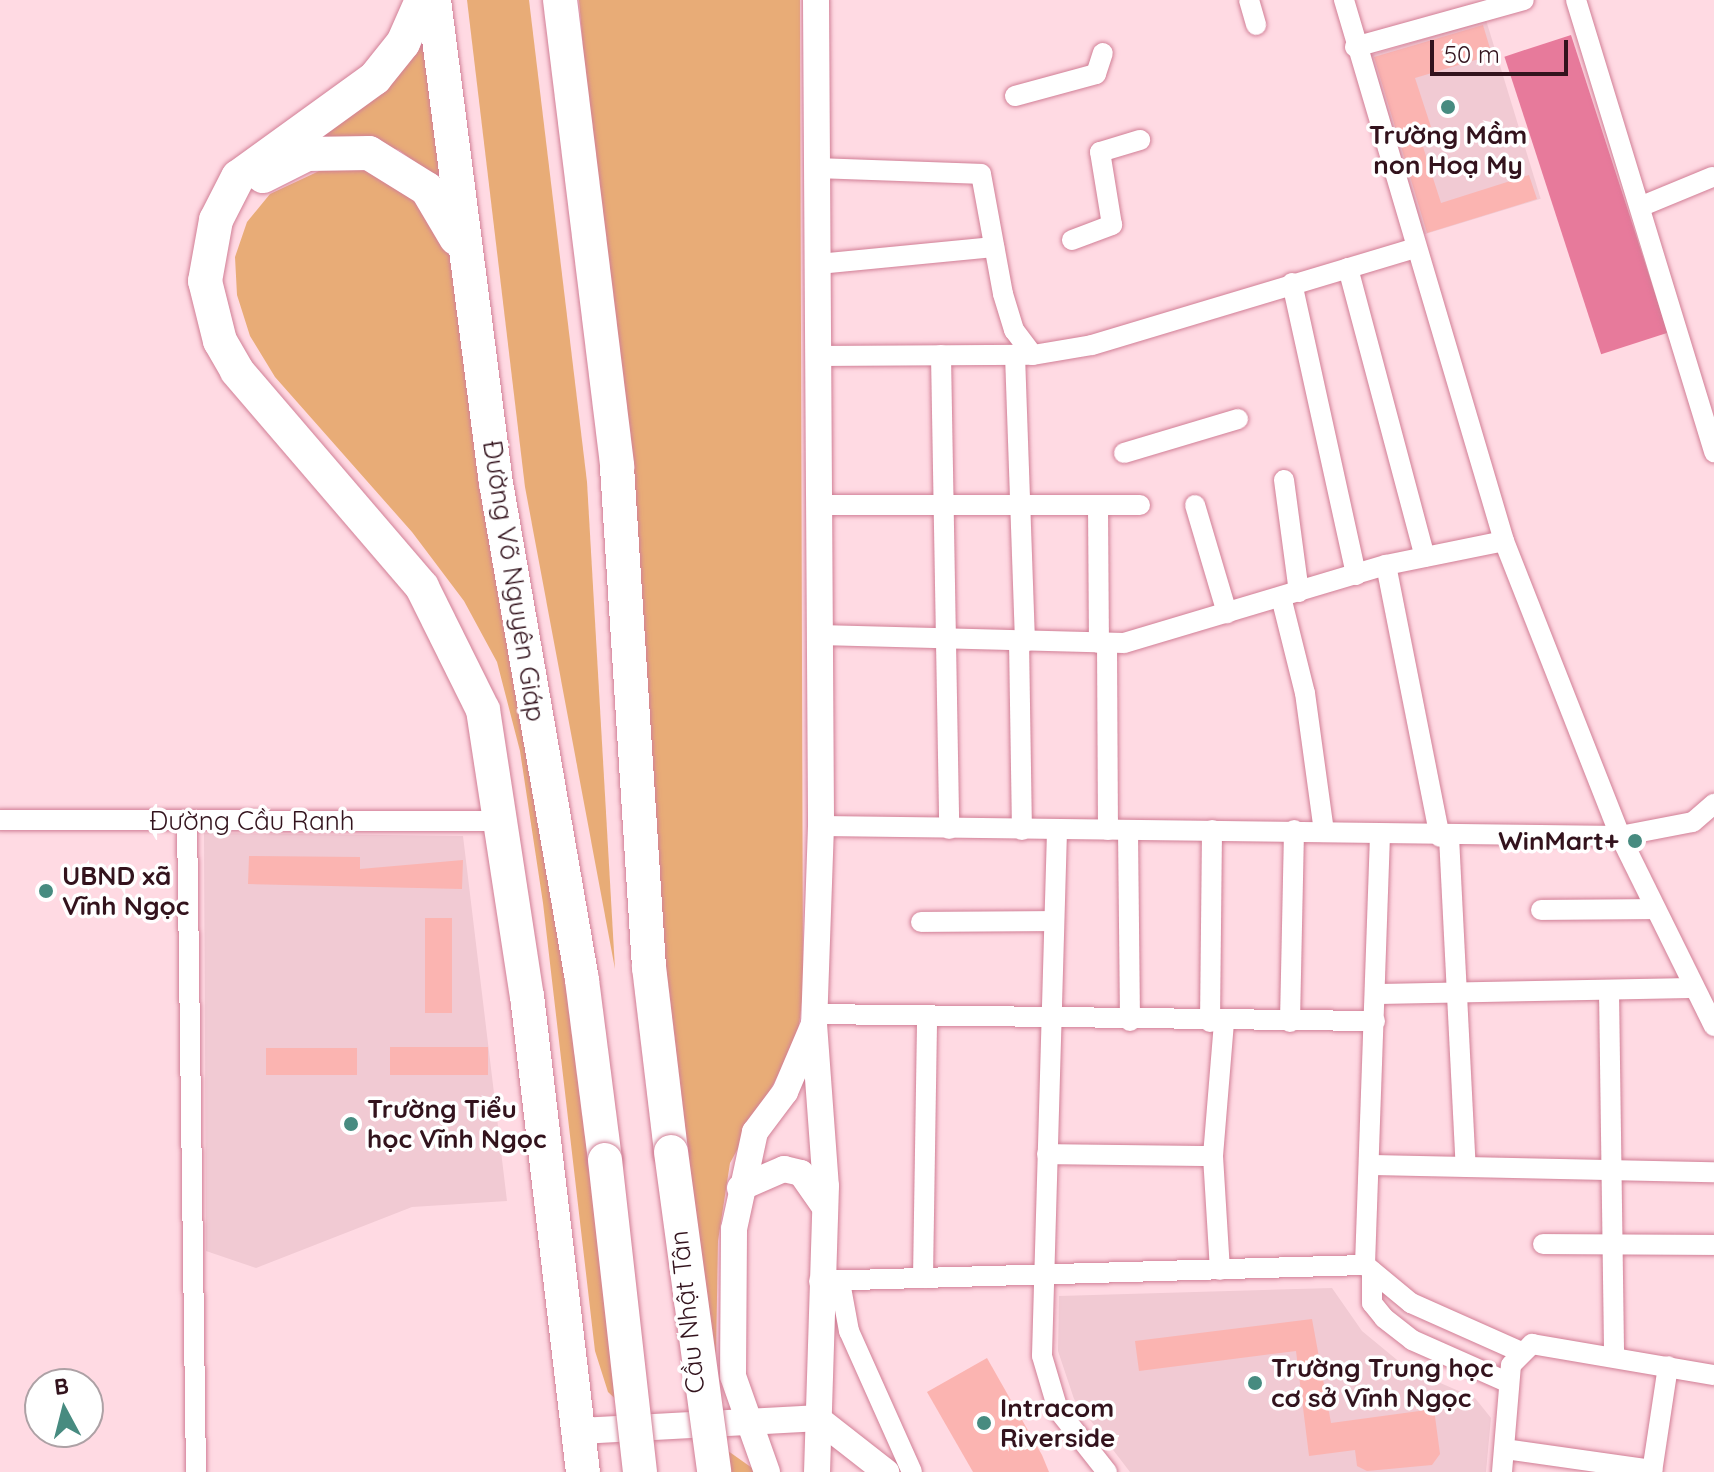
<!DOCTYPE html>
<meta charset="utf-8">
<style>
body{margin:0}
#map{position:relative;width:1714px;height:1472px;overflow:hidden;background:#ffdae3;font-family:Quicksand,sans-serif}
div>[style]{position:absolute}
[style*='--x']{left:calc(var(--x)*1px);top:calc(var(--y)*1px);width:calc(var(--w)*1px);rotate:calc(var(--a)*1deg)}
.built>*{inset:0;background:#f1cad3;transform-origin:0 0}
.green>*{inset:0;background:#e8ac77}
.water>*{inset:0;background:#e77a9b;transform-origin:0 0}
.building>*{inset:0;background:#fbb4b1;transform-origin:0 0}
.roads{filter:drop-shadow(0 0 2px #d17f96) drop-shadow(0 0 2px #d17f96)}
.minor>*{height:20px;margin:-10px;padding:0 10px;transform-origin:10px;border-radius:10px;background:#fff}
.tertiary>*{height:26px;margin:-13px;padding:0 13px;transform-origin:13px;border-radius:13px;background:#fff}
.trunk>*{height:34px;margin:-17px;padding:0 17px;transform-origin:17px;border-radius:17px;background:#fff}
.bridges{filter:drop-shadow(0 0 2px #d17f96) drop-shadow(0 0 2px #d17f96)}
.trunk-bridge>*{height:34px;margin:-17px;padding:0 17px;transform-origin:17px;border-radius:17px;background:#fff}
.dots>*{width:22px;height:22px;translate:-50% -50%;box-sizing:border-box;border:4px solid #fff;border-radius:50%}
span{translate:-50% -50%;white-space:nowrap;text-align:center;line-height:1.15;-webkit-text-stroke:7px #fff;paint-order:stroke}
.poi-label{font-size:26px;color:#33131d;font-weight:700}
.right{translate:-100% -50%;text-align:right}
.left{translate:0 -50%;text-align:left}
.street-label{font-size:26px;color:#33131d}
.north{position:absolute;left:24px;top:1368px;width:80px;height:80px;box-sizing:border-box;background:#fff;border:2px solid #ada1a5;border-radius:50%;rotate:353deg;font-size:22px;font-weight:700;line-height:32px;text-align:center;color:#33131d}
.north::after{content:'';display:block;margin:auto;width:28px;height:36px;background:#478b80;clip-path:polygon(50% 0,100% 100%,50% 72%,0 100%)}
.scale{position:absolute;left:1430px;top:40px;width:138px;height:36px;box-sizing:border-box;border:4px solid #33131d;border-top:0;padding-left:10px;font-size:24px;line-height:28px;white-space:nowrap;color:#33131d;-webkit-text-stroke:6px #fff;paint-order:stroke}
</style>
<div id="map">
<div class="built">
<div style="left:1486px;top:20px;width:187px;height:123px;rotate:73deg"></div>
<div style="clip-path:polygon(204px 833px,463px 836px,507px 1201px,412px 1207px,256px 1268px,206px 1251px)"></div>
<div style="clip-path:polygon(1332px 1288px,1362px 1331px,1408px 1369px,1475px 1398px,1491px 1418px,1486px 1472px,1130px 1472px,1074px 1399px,1058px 1351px,1059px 1296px)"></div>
</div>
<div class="green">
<div style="clip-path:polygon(467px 0,529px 0,587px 482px,615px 969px,525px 487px)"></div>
<div style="clip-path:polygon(579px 0,800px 0,803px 994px,797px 1041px,730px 1163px,718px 1241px,716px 1356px,660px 964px)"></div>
<div style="clip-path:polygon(427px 34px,443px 184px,399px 150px,365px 142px,302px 144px)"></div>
<div style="clip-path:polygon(332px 165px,397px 176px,448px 243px,479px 478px,569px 970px,622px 1405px,608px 1392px,595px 1351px,543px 903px,520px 751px,497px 662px,464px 601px,412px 532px,275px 377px,250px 336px,237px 295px,235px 257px,247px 222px,270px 194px)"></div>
<div style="clip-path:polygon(721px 1446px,755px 1470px,756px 1472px,724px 1472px)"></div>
</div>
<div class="water">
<div style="left:1571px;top:35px;width:313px;height:70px;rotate:72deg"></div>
</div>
<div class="building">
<div style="clip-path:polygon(1483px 25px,1492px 55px,1415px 78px,1431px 127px,1418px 131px,1441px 203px,1529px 175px,1537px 199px,1427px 233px,1374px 57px)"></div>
<div style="clip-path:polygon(249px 856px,360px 857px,360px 869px,463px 860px,462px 889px,248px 884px)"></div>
<div style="left:425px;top:918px;width:27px;height:95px"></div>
<div style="left:390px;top:1047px;width:98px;height:28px"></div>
<div style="left:266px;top:1048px;width:91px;height:27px"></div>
<div style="clip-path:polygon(1312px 1319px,1331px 1423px,1434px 1409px,1440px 1454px,1432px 1465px,1367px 1471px,1357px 1466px,1355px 1450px,1309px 1456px,1296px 1351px,1139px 1371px,1135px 1341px)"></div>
<div style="clip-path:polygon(987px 1358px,1042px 1455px,1049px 1472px,973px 1472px,927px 1392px)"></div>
</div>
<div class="roads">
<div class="minor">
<div style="--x:1249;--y:0;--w:26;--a:74"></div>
<div style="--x:1344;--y:0;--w:564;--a:73.52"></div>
<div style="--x:1504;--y:541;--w:317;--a:68.5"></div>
<div style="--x:1620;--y:836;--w:212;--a:63.7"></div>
<div style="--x:1576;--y:0;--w:473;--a:73"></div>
<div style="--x:1355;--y:47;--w:175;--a:-15.5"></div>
<div style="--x:1015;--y:96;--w:84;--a:-15.2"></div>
<div style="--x:1096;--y:74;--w:22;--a:-72"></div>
<div style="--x:819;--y:168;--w:162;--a:2.1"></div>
<div style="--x:981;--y:174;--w:122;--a:79.6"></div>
<div style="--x:1003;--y:294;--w:38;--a:73"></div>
<div style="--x:1014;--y:330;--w:31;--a:53"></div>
<div style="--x:1642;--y:206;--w:76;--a:-22.5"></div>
<div style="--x:1072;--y:240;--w:43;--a:-20.6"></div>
<div style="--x:1112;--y:225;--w:74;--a:-99.3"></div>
<div style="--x:1100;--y:152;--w:42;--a:-16.7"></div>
<div style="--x:818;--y:264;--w:177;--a:-5.5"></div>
<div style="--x:1348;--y:268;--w:299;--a:75.1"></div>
<div style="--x:1292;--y:283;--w:299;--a:77.6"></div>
<div style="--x:941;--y:355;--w:474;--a:89"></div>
<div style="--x:1015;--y:355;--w:287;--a:88"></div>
<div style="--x:817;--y:356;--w:216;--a:-0.3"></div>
<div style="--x:1033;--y:355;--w:60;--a:-9.6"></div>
<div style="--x:1092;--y:345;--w:338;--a:-16.7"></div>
<div style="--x:1124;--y:453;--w:119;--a:-16.6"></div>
<div style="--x:1284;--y:480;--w:113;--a:82.4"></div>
<div style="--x:819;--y:505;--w:321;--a:0"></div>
<div style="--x:1098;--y:505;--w:138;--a:89.6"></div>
<div style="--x:1195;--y:505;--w:113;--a:73.5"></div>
<div style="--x:1386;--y:565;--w:277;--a:78.8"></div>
<div style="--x:1281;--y:597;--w:99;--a:76"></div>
<div style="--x:1305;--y:693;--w:140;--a:82.2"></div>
<div style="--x:820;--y:635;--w:304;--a:1.5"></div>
<div style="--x:1124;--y:643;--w:273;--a:-16.6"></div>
<div style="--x:1386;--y:565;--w:120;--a:-11.5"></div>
<div style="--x:1019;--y:641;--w:189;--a:89.1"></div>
<div style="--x:1107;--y:643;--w:187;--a:89.7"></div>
<div style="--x:0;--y:820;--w:504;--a:0.11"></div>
<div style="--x:187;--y:821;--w:651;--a:89.21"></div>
<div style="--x:821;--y:826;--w:799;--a:0.72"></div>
<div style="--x:1620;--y:836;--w:74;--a:-10.9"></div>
<div style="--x:1693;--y:822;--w:28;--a:-41"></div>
<div style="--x:1128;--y:830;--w:191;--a:89.4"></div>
<div style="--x:1057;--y:831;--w:525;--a:91.64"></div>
<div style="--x:1042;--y:1356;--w:56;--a:73.5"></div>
<div style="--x:1058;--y:1410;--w:79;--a:51.7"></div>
<div style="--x:1380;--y:835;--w:430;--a:92"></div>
<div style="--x:1365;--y:1265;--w:60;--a:39.6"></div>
<div style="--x:1411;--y:1303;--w:118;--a:24"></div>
<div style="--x:1449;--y:837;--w:330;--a:87.1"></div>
<div style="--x:1541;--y:910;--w:114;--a:-0.5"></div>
<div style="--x:921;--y:922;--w:131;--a:-0.4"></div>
<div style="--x:1609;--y:991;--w:365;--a:89.2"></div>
<div style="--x:1376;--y:994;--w:318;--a:-1.1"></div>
<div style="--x:815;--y:1014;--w:560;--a:0.72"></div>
<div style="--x:1210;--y:1022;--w:192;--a:-89.4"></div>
<div style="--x:1290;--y:1022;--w:192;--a:-88.8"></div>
<div style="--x:1047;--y:1154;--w:166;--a:0.7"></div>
<div style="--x:1213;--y:1156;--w:134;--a:-85.3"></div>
<div style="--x:1213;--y:1156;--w:114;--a:86.5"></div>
<div style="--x:1371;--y:1165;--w:343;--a:1.2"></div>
<div style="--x:1543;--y:1244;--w:171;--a:0.3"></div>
<div style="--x:1372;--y:1271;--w:32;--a:90"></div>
<div style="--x:1372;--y:1303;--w:19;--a:51"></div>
<div style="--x:1384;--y:1318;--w:36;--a:38"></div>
<div style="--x:1412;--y:1340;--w:106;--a:23.9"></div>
<div style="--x:923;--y:1278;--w:259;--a:-89.1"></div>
<div style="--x:819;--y:1281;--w:546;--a:-1.68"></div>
<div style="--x:840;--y:1282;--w:50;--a:79.6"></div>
<div style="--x:849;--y:1331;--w:154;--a:65.9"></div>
<div style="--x:1505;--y:1449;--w:149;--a:8.1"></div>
<div style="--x:1502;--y:1472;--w:107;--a:-85.2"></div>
<div style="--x:1511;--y:1365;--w:30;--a:-45"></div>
<div style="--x:1532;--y:1344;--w:185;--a:9.7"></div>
<div style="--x:1652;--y:1472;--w:107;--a:-81.4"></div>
</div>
<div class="tertiary">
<div style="--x:816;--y:0;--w:826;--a:89.65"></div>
<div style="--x:821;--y:826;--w:198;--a:92"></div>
<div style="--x:814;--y:1024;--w:162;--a:85.8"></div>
<div style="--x:826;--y:1186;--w:286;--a:91.8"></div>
<div style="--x:740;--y:1188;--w:48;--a:-23.4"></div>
<div style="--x:784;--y:1169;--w:17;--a:13"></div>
<div style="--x:801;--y:1173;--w:40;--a:55.1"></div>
<div style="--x:579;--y:1431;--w:238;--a:-3.1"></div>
<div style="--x:817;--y:1418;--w:88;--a:38"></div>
<div style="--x:767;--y:1472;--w:102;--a:-109.5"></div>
<div style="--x:733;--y:1376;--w:147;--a:-89.6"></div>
<div style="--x:734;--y:1229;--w:99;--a:-77.8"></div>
<div style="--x:755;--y:1132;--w:50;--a:-53.1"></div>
<div style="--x:785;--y:1092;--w:74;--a:-66.9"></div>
</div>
<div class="trunk">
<div style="--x:422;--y:0;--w:47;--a:113.8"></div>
<div style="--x:403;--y:43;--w:45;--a:128.7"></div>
<div style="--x:375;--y:78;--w:169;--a:144.1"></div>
<div style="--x:238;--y:177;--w:48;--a:117.1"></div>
<div style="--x:216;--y:220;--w:62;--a:100.2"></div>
<div style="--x:205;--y:281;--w:62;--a:76"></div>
<div style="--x:220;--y:341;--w:34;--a:60"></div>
<div style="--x:237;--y:371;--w:284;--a:49.4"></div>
<div style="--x:422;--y:587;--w:137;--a:63.6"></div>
<div style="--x:483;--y:710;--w:289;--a:81.3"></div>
<div style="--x:527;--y:996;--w:479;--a:83.3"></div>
<div style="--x:434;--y:0;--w:487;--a:82.7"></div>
<div style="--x:496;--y:483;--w:504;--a:80.18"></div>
<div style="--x:582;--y:980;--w:181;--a:82.7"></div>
<div style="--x:560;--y:0;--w:470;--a:83"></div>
<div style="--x:617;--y:467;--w:501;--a:86.34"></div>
<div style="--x:649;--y:967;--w:186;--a:83.2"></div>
<div style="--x:263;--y:176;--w:49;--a:-26.6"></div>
<div style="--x:307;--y:154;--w:62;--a:-0.9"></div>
<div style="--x:369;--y:153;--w:68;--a:31.8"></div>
<div style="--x:427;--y:189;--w:57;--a:59.4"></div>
</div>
</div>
<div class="bridges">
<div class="trunk-bridge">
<div style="--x:671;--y:1152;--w:323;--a:82.3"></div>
<div style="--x:605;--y:1160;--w:314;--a:83.6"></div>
</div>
</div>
<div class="dots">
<div style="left:1448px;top:107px;background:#478b80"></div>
<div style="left:1635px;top:841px;background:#478b80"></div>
<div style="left:46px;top:891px;background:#478b80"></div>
<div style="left:351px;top:1124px;background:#478b80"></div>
<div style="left:1255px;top:1383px;background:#478b80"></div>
<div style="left:984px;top:1423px;background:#478b80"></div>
</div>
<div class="poi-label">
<span style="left:1448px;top:150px">Trường Mầm<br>non Hoạ My</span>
<span class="right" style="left:1619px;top:841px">WinMart+</span>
<span class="left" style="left:62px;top:891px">UBND xã<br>Vĩnh Ngọc</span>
<span class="left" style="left:367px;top:1124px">Trường Tiểu<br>học Vĩnh Ngọc</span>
<span class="left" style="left:1271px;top:1383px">Trường Trung học<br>cơ sở Vĩnh Ngọc</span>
<span class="left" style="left:1000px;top:1423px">Intracom<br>Riverside</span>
</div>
<div class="street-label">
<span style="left:514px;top:581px;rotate:81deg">Đường Võ Nguyên Giáp</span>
<span style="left:252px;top:821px">Đường Cầu Ranh</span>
<span style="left:687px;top:1312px;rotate:-96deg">Cầu Nhật Tân</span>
</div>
<div class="north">B</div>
<div class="scale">50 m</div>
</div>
